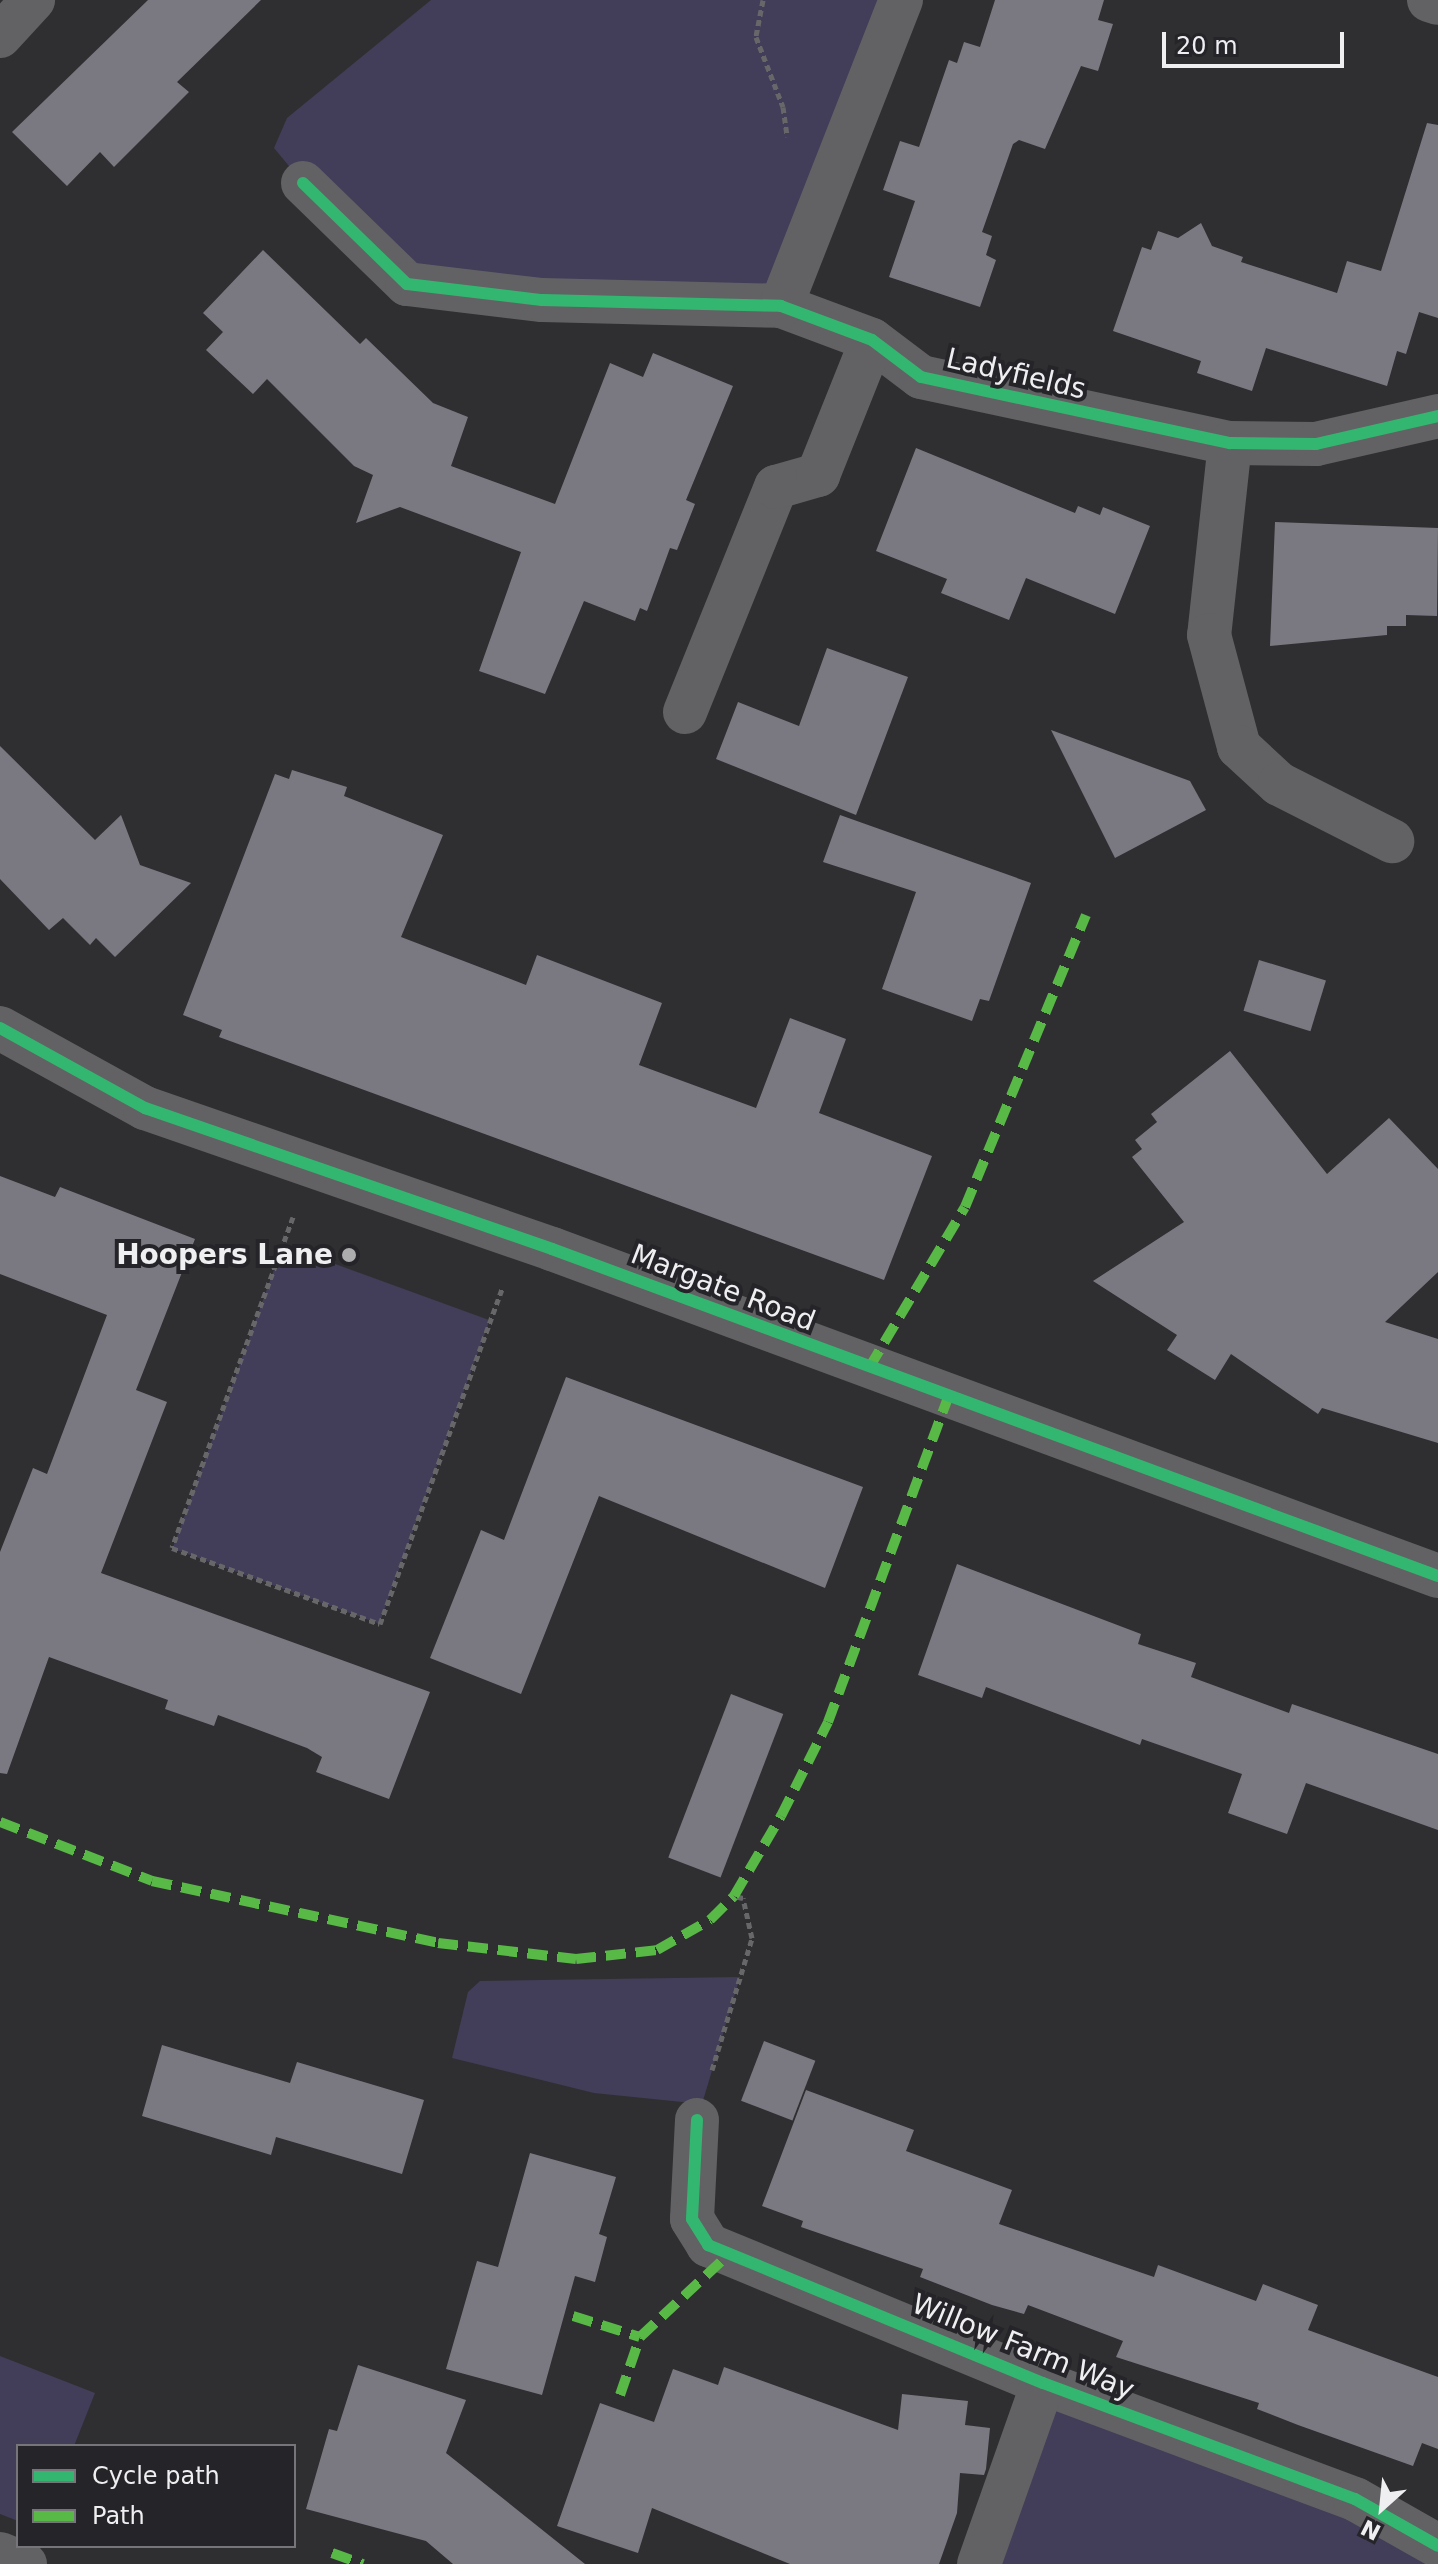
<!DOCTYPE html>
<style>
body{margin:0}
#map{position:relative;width:1438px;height:2564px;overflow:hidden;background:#2f2f31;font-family:"DejaVu Sans",sans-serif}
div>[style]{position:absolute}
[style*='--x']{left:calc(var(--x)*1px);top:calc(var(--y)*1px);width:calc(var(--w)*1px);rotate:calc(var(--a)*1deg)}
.green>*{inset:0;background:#423d58;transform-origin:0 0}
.building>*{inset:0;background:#7a7982;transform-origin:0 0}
.path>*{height:5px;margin-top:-2.5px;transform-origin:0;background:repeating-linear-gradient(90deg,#676769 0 6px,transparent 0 10px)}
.minor>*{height:44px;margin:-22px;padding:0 22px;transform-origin:22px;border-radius:22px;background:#626264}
.tertiary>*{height:44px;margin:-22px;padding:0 22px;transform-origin:22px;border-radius:22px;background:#626264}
.quiet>*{height:10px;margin-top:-5px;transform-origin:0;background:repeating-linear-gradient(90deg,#58b947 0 20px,transparent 0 30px)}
.cycleway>*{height:12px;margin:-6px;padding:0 6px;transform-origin:6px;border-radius:6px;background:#33b770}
.dots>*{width:22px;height:22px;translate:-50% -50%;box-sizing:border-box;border:4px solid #252428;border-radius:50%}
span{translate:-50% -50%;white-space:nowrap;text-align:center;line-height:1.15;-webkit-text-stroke:8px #252428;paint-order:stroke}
.street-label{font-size:28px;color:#efeff2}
.poi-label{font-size:28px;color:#efeff2;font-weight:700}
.right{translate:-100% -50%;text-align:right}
.legend{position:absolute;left:16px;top:2444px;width:280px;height:104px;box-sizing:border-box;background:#252428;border:2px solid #767579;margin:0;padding:10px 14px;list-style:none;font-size:24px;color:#efeff2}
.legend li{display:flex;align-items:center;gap:16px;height:40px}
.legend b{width:40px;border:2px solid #767579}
.north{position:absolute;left:1342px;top:2468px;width:80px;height:80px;-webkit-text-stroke:6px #252428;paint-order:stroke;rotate:207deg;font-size:22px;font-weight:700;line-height:32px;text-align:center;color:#efeff2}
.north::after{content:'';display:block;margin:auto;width:28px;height:36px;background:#efeff2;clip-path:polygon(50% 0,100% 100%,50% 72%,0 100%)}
.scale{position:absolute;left:1162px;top:32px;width:182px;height:36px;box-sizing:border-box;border:4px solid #efeff2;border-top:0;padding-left:10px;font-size:24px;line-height:28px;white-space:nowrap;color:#efeff2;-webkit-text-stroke:6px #252428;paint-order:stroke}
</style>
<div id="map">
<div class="green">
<div style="clip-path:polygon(431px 0,901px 0,781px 306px,407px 284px,303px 183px,274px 148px,287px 118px)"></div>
<div style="left:283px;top:1245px;width:220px;height:323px;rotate:20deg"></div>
<div style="clip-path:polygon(740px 1977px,702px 2104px,594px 2093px,452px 2058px,468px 1992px,480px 1981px)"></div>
<div style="clip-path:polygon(0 2356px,95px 2393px,74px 2446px,18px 2446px,18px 2521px,0 2514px)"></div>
<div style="clip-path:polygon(1043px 2383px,1355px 2499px,1438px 2564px,979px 2564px)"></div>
</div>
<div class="building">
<div style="clip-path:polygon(148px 0,261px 0,177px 82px,189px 92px,114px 167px,100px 152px,67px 186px,12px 132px)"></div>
<div style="clip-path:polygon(995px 0,1104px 0,1098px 20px,1113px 24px,1098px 71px,1081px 66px,1045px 149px,1019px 140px,1013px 144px,982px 232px,992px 236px,986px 255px,996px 260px,980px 307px,889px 277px,915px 201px,883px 190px,900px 141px,919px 147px,949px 60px,957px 63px,964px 42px,980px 47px)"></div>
<div style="clip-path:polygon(1427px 123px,1438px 125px,1438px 318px,1419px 312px,1406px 354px,1397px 351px,1387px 386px,1266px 348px,1252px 391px,1197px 373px,1201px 361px,1113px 331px,1142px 247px,1151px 250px,1158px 231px,1178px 238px,1201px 223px,1212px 246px,1243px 257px,1241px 262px,1337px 293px,1347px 261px,1381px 271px)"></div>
<div style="clip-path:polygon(263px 250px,360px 344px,366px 338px,433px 403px,468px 417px,451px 466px,555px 504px,610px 363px,643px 377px,653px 353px,733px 386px,686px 500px,695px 504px,677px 550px,670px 548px,647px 611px,640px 608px,635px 621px,584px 601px,545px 694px,479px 671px,521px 552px,400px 507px,356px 523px,373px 475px,354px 466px,267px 379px,253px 394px,206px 350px,223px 332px,203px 313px)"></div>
<div style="clip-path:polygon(916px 448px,1075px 513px,1078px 506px,1100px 515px,1103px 507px,1150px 526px,1115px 614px,1026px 578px,1009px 620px,941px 593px,947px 579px,876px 551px)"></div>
<div style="clip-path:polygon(1275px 522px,1438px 528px,1437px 616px,1406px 615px,1406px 626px,1387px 626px,1387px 635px,1270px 646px)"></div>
<div style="clip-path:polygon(827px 648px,908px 677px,856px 815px,716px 759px,738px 702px,799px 726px)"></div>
<div style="clip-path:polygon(1051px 730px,1190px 781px,1206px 810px,1115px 858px)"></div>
<div style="clip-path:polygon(0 746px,95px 840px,121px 815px,140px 865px,191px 883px,115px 957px,96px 938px,90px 945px,63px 918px,49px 930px,0 879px)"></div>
<div style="clip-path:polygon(292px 770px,347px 787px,344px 796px,443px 835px,401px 937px,526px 985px,537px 955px,662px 1003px,639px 1065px,756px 1108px,790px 1018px,846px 1039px,819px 1113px,932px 1156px,884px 1280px,219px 1037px,222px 1030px,183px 1015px,275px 774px,289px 779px)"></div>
<div style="clip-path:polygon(840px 815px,1031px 883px,989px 1001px,980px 999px,972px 1021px,882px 989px,916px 892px,823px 862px)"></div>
<div style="left:1259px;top:960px;width:70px;height:53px;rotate:17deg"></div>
<div style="clip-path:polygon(1230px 1051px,1327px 1174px,1389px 1118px,1438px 1169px,1438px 1272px,1385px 1322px,1438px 1339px,1438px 1443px,1322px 1408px,1318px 1414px,1231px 1354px,1215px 1380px,1167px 1350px,1177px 1335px,1093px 1281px,1184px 1222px,1132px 1157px,1142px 1149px,1135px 1140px,1157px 1122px,1151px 1114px)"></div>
<div style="clip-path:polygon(0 1176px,55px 1197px,60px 1187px,195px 1239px,136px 1390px,167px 1402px,101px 1573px,430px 1692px,389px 1799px,316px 1772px,322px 1757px,307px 1748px,218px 1715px,214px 1726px,165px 1709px,168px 1700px,49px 1657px,7px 1774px,0 1773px,0 1552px,33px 1468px,47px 1474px,107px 1315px,0 1274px)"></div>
<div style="clip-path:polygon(566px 1377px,863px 1487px,825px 1588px,599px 1496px,521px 1694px,430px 1658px,481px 1530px,504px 1540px)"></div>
<div style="clip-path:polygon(957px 1564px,1141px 1634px,1138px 1644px,1196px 1663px,1191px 1677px,1289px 1713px,1292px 1704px,1438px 1754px,1438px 1830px,1306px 1783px,1287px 1834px,1228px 1813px,1242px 1774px,1142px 1739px,1140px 1745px,986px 1687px,982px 1698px,918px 1675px)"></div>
<div style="left:731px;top:1694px;width:56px;height:175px;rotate:21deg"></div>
<div style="left:764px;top:2041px;width:55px;height:64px;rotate:21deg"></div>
<div style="clip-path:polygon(162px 2045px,290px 2083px,297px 2062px,424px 2100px,402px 2174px,276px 2137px,271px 2155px,142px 2116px)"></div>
<div style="clip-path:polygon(806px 2090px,914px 2130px,906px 2151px,1012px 2190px,999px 2224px,1154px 2277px,1158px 2265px,1256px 2301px,1263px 2284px,1318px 2305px,1308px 2330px,1438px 2377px,1438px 2449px,1422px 2443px,1413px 2466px,1298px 2425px,1257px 2409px,1259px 2403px,1116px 2357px,1123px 2341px,1028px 2305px,1024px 2314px,992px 2305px,920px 2277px,923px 2269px,801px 2227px,803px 2221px,762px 2206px)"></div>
<div style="clip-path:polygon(530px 2153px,616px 2177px,599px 2234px,607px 2237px,595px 2282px,575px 2276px,542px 2395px,446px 2369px,477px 2261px,498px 2267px)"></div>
<div style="clip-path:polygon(358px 2365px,466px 2400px,446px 2453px,585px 2564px,453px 2564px,426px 2541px,306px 2509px,329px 2429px,337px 2431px)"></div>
<div style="clip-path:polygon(724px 2367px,898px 2430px,902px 2394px,968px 2401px,965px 2425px,990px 2428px,986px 2469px,984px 2475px,960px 2473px,957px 2513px,939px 2564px,790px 2564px,652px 2508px,638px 2553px,557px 2526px,600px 2403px,654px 2422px,673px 2369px,718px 2385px)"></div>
</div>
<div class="path">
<div style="--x:763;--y:0;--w:38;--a:101"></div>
<div style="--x:756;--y:37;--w:75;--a:68.9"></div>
<div style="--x:783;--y:107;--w:30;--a:82"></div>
<div style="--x:293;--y:1217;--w:352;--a:110.1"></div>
<div style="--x:172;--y:1548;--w:221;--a:20.1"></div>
<div style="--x:380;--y:1624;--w:357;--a:-70"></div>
<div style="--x:712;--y:2070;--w:138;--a:-73.1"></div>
<div style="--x:752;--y:1938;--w:41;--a:-102.7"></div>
<div style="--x:743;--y:1898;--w:9;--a:-167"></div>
</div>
<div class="minor">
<div style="--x:1429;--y:0;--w:9;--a:18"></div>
<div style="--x:0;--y:36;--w:49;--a:-47.5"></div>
<div style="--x:303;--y:183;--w:145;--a:44.2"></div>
<div style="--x:407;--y:284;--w:136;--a:6.8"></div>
<div style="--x:542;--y:300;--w:239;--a:1.4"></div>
<div style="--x:781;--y:306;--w:97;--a:20.5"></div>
<div style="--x:872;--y:340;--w:61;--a:37.1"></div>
<div style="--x:921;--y:377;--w:316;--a:12.1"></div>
<div style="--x:1230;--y:443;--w:86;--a:0.7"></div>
<div style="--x:1316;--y:444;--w:125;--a:-12.9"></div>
<div style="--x:781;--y:306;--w:329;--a:-68.6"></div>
<div style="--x:1230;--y:443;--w:193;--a:96.2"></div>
<div style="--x:1209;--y:635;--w:116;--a:75"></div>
<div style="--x:1239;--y:747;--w:54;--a:42.8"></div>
<div style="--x:1279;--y:784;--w:127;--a:26.8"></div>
<div style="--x:685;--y:712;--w:243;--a:-68"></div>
<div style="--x:776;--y:487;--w:44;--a:-15.9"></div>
<div style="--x:818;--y:475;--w:145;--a:-68.2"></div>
<div style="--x:697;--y:2120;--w:99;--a:92.9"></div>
<div style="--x:692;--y:2219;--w:31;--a:58"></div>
<div style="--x:708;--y:2245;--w:362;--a:22.4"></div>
<div style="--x:1043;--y:2383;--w:333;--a:20.4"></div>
<div style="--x:1355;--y:2499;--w:95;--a:29.5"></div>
<div style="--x:0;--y:2554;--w:27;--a:22"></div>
<div style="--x:979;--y:2564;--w:192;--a:-70.5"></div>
</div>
<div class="tertiary">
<div style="--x:0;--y:1028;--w:166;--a:28.9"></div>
<div style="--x:145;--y:1108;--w:431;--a:19.1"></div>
<div style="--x:552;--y:1249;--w:944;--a:20.26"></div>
</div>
<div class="quiet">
<div style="--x:869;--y:1368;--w:187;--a:-59.2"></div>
<div style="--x:965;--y:1207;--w:316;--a:-67.5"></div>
<div style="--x:0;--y:1822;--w:163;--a:21.2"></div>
<div style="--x:152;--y:1881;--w:293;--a:12.2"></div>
<div style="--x:438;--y:1943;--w:139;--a:6.6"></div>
<div style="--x:576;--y:1959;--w:81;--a:-6.3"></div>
<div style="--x:657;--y:1950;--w:61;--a:-29.5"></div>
<div style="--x:710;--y:1920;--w:34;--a:-45"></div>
<div style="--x:734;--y:1896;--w:93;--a:-59.6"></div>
<div style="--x:781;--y:1816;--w:105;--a:-63.4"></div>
<div style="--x:828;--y:1722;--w:346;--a:-69.7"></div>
<div style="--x:573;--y:2316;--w:70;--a:17.4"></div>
<div style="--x:620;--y:2395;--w:61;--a:-71"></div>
<div style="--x:640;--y:2337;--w:122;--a:-43"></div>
<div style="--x:332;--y:2553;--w:33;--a:20"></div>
</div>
<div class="cycleway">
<div style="--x:303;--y:183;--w:145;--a:44.2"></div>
<div style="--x:407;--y:284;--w:136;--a:6.8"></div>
<div style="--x:542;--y:300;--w:239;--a:1.4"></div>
<div style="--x:781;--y:306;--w:97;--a:20.5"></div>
<div style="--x:872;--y:340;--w:61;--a:37.1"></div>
<div style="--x:921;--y:377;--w:316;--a:12.1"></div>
<div style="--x:1230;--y:443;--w:86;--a:0.7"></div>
<div style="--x:1316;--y:444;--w:125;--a:-12.9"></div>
<div style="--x:0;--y:1028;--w:166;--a:28.9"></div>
<div style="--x:145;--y:1108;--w:431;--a:19.1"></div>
<div style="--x:552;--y:1249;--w:944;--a:20.26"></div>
<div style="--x:697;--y:2120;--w:99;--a:92.9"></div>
<div style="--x:692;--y:2219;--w:31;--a:58"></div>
<div style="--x:708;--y:2245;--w:362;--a:22.4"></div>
<div style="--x:1043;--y:2383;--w:333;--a:20.4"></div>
<div style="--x:1355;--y:2499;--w:95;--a:29.5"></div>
</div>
<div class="dots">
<div style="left:349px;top:1255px;background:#acacae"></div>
</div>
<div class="street-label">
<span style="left:1016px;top:374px;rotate:13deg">Ladyfields</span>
<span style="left:723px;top:1288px;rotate:21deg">Margate Road</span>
<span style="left:1023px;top:2347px;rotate:22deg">Willow Farm Way</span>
</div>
<div class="poi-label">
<span class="right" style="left:333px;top:1255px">Hoopers Lane</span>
</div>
<ul class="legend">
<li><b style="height:10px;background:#33b770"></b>Cycle path</li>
<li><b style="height:10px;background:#58b947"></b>Path</li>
</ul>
<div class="north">N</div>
<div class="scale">20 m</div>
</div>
